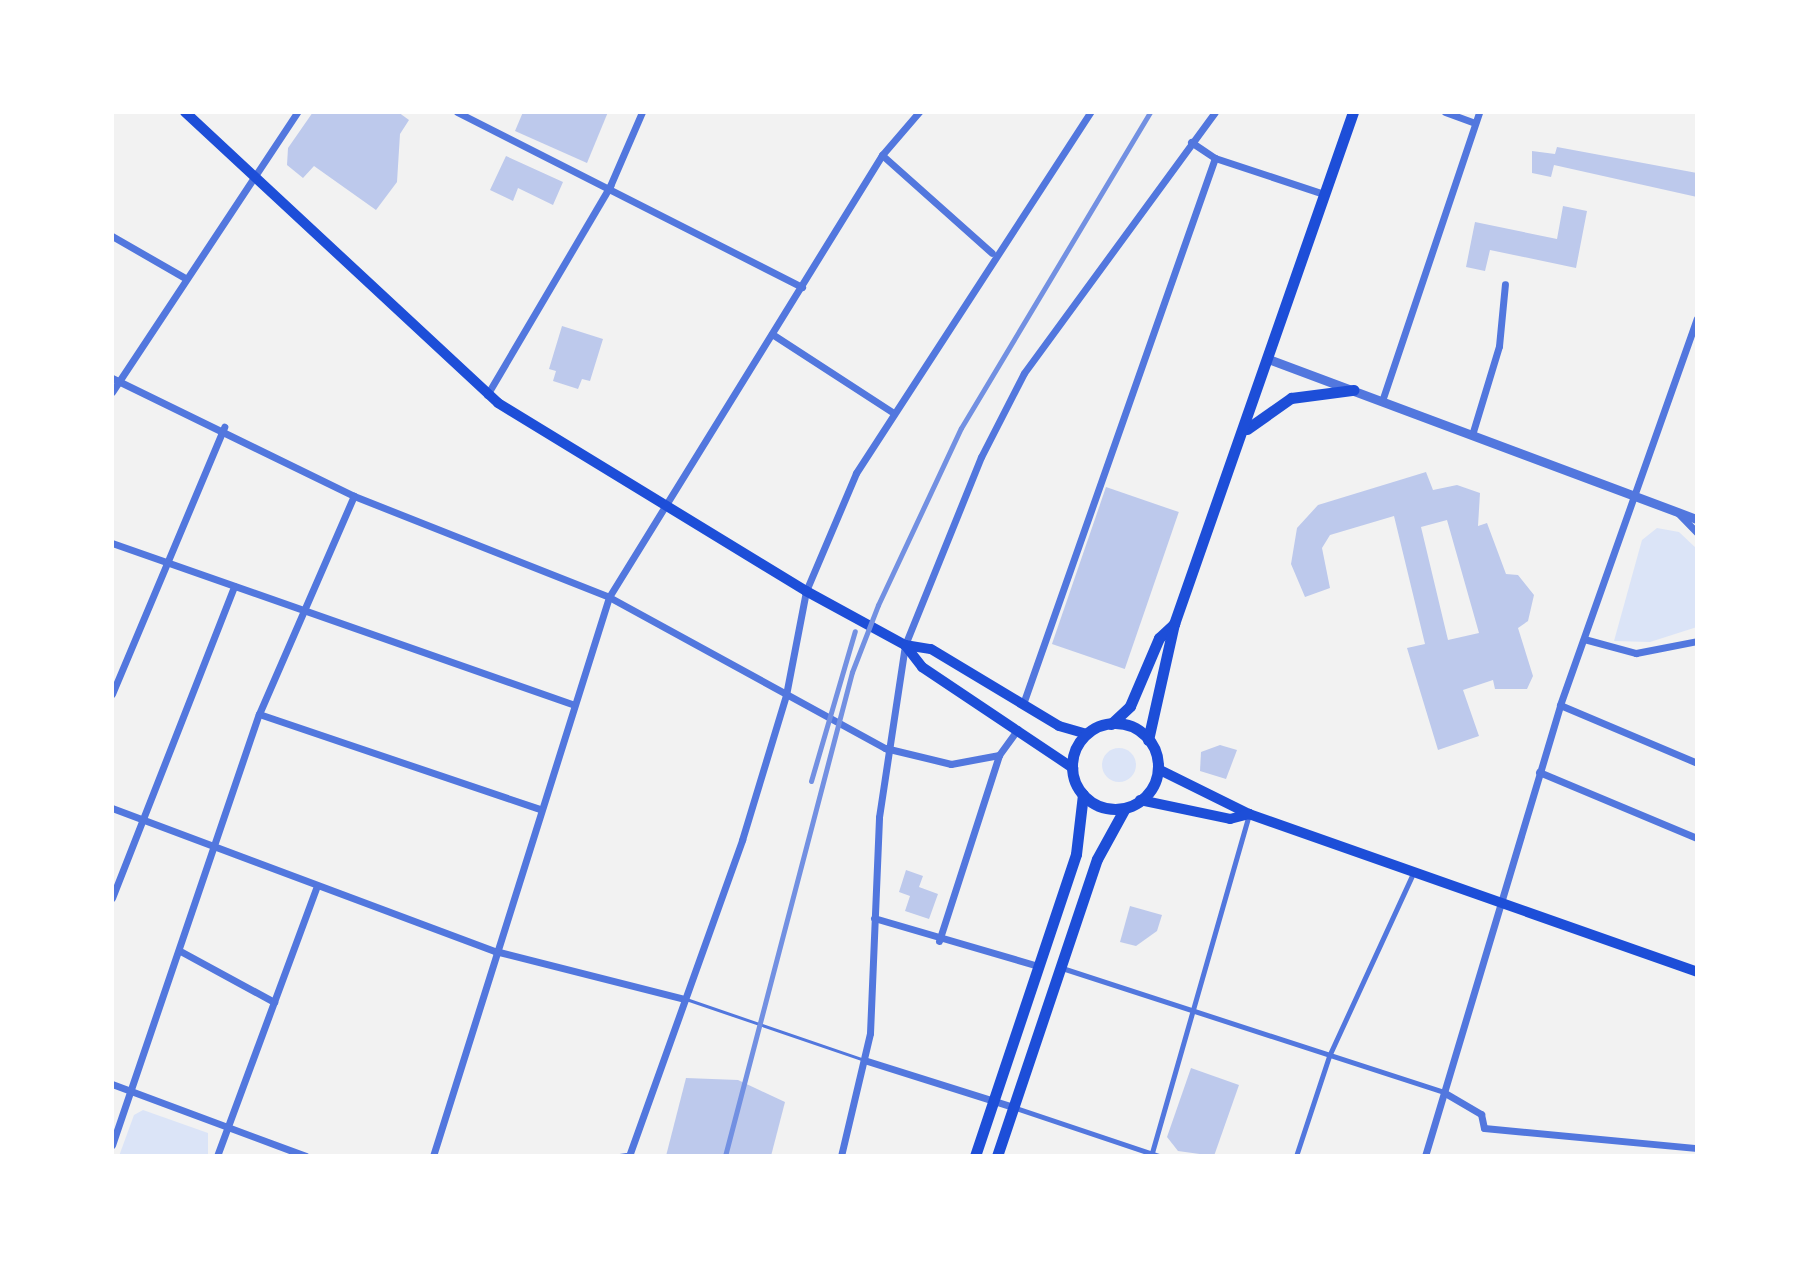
<!DOCTYPE html>
<style>
body{margin:0}
#map{position:relative;width:1809px;height:1268px;overflow:hidden;background:#f2f2f2;font-family:Ubuntu,sans-serif}
div>[style]{position:absolute}
[style*='--x']{left:calc(var(--x)*1px);top:calc(var(--y)*1px);width:calc(var(--w)*1px);rotate:calc(var(--a)*1deg)}
.green>*{inset:0;background:#dbe4f7}
.round{border-radius:50%}
.building>*{inset:0;background:#bdc9ec;transform-origin:0 0}
.service>*{height:3px;margin:-1.5px;padding:0 1.5px;transform-origin:1.5px;border-radius:1.5px;background:#5277de}
.pedestrian>*{height:5px;margin:-2.5px;padding:0 2.5px;transform-origin:2.5px;border-radius:2.5px;background:#5277de}
.minor>*{height:7px;margin:-3.5px;padding:0 3.5px;transform-origin:3.5px;border-radius:3.5px;background:#5277de}
.tertiary>*{height:9px;margin:-4.5px;padding:0 4.5px;transform-origin:4.5px;border-radius:4.5px;background:#5277de}
.secondary>*{height:10px;margin:-5px;padding:0 5px;transform-origin:5px;border-radius:5px;background:#1d4ed8}
.primary>*{height:11px;margin:-5.5px;padding:0 5.5px;transform-origin:5.5px;border-radius:5.5px;background:#1d4ed8}
.primary>.ring{margin:-5.5px;padding:0;box-sizing:content-box;background:none;border:11px solid #1d4ed8;border-radius:50%}
.rail>*{height:5px;margin:-2.5px;padding:0 2.5px;transform-origin:2.5px;border-radius:2.5px;background:#7290e2}
span{translate:-50% -50%;white-space:nowrap;text-align:center;line-height:1.15;-webkit-text-stroke:6px #fff;paint-order:stroke}
.frame{position:absolute;inset:0;border:114px solid #fff;pointer-events:none}
</style>
<div id="map">
<div class="green">
<div style="clip-path:polygon(1657px 528px,1679px 532px,1697px 549px,1697px 627px,1650px 642px,1614px 641px,1642px 540px)"></div>
<div class="round" style="left:1102px;top:748px;width:34px;height:34px"></div>
<div style="clip-path:polygon(143px 1110px,208px 1133px,208px 1156px,119px 1156px,134px 1115px)"></div>
</div>
<div class="building">
<div style="clip-path:polygon(313px 112px,398px 112px,409px 120px,400px 134px,397px 182px,376px 210px,314px 166px,303px 178px,287px 165px,288px 148px)"></div>
<div style="clip-path:polygon(523px 112px,608px 112px,587px 163px,515px 131px)"></div>
<div style="clip-path:polygon(1557px 147px,1697px 173px,1697px 197px,1554px 165px,1551px 177px,1532px 173px,1532px 151px,1555px 154px)"></div>
<div style="clip-path:polygon(506px 156px,563px 182px,553px 205px,518px 188px,513px 201px,490px 190px)"></div>
<div style="clip-path:polygon(1563px 206px,1587px 211px,1576px 268px,1490px 250px,1485px 271px,1466px 267px,1475px 222px,1557px 239px)"></div>
<div style="clip-path:polygon(562px 326px,603px 339px,590px 381px,582px 379px,578px 389px,553px 381px,556px 371px,549px 369px)"></div>
<div style="clip-path:polygon(evenodd,1426px 472px,1433px 490px,1457px 485px,1480px 493px,1478px 526px,1487px 523px,1506px 574px,1518px 575px,1534px 595px,1528px 621px,1518px 628px,1533px 676px,1527px 689px,1495px 689px,1493px 680px,1463px 690px,1479px 736px,1438px 750px,1407px 648px,1425px 644px,1394px 516px,1330px 535px,1322px 548px,1330px 588px,1305px 597px,1291px 564px,1297px 528px,1318px 505px,1426px 472px,1447px 520px,1479px 633px,1448px 640px,1421px 527px,1447px 520px)"></div>
<div style="left:1106px;top:487px;width:77px;height:166px;rotate:19deg"></div>
<div style="clip-path:polygon(1220px 745px,1237px 750px,1226px 779px,1200px 771px,1201px 752px)"></div>
<div style="clip-path:polygon(906px 870px,923px 876px,919px 887px,938px 894px,929px 919px,905px 911px,910px 896px,899px 892px)"></div>
<div style="clip-path:polygon(1130px 906px,1162px 915px,1157px 931px,1136px 946px,1120px 942px)"></div>
<div style="clip-path:polygon(1191px 1068px,1239px 1085px,1214px 1156px,1178px 1151px,1167px 1137px)"></div>
<div style="clip-path:polygon(686px 1078px,738px 1080px,785px 1102px,771px 1156px,666px 1156px)"></div>
</div>
<div class="service">
<div style="--x:686;--y:999;--w:188;--a:18.9"></div>
<div style="--x:613;--y:1156;--w:13;--a:-9"></div>
</div>
<div class="pedestrian">
<div style="--x:1062;--y:968;--w:402;--a:18"></div>
<div style="--x:1016;--y:1108;--w:151;--a:18.6"></div>
<div style="--x:1151;--y:1156;--w:355;--a:-74"></div>
<div style="--x:1296;--y:1156;--w:105;--a:-71.7"></div>
<div style="--x:1329;--y:1056;--w:201;--a:-65.3"></div>
</div>
<div class="minor">
<div style="--x:457;--y:112;--w:387;--a:26.9"></div>
<div style="--x:1445;--y:112;--w:32;--a:20"></div>
<div style="--x:1191;--y:142;--w:29;--a:34"></div>
<div style="--x:1215;--y:158;--w:115;--a:18.3"></div>
<div style="--x:882;--y:155;--w:147;--a:41.7"></div>
<div style="--x:112;--y:236;--w:84;--a:29.9"></div>
<div style="--x:772;--y:334;--w:143;--a:33"></div>
<div style="--x:112;--y:378;--w:269;--a:26"></div>
<div style="--x:354;--y:496;--w:274;--a:21.6"></div>
<div style="--x:609;--y:597;--w:315;--a:28.7"></div>
<div style="--x:885;--y:748;--w:68;--a:13.6"></div>
<div style="--x:951;--y:764;--w:49;--a:-10.6"></div>
<div style="--x:112;--y:392;--w:336;--a:-56.5"></div>
<div style="--x:487;--y:395;--w:243;--a:-59.5"></div>
<div style="--x:610;--y:186;--w:81;--a:-66.6"></div>
<div style="--x:1382;--y:401;--w:305;--a:-71.4"></div>
<div style="--x:1472;--y:435;--w:93;--a:-73.1"></div>
<div style="--x:1499;--y:346;--w:62;--a:-84.5"></div>
<div style="--x:1678;--y:513;--w:28;--a:46"></div>
<div style="--x:112;--y:543;--w:488;--a:19.3"></div>
<div style="--x:1584;--y:639;--w:54;--a:15.1"></div>
<div style="--x:1636;--y:653;--w:62;--a:-11.1"></div>
<div style="--x:112;--y:694;--w:290;--a:-67.2"></div>
<div style="--x:1023;--y:704;--w:579;--a:-70.63"></div>
<div style="--x:1560;--y:705;--w:149;--a:22.9"></div>
<div style="--x:259;--y:714;--w:296;--a:18.7"></div>
<div style="--x:1539;--y:772;--w:171;--a:22.7"></div>
<div style="--x:112;--y:808;--w:409;--a:20.5"></div>
<div style="--x:495;--y:951;--w:196;--a:14.2"></div>
<div style="--x:112;--y:898;--w:335;--a:-68.6"></div>
<div style="--x:874;--y:918;--w:171;--a:16.3"></div>
<div style="--x:939;--y:941;--w:195;--a:-72.1"></div>
<div style="--x:999;--y:755;--w:32;--a:-54"></div>
<div style="--x:182;--y:952;--w:105;--a:28.5"></div>
<div style="--x:864;--y:1060;--w:156;--a:17.5"></div>
<div style="--x:112;--y:1084;--w:207;--a:20.4"></div>
<div style="--x:1445;--y:1093;--w:42;--a:30.3"></div>
<div style="--x:1481;--y:1114;--w:14;--a:78"></div>
<div style="--x:1484;--y:1128;--w:214;--a:5.4"></div>
<div style="--x:112;--y:1145;--w:455;--a:-71.2"></div>
<div style="--x:259;--y:714;--w:238;--a:-66.5"></div>
<div style="--x:217;--y:1156;--w:288;--a:-69.7"></div>
<div style="--x:433;--y:1156;--w:586;--a:-72.52"></div>
<div style="--x:609;--y:597;--w:520;--a:-58.3"></div>
<div style="--x:882;--y:155;--w:57;--a:-49.3"></div>
<div style="--x:629;--y:1156;--w:336;--a:-70.3"></div>
<div style="--x:742;--y:840;--w:152;--a:-73.1"></div>
<div style="--x:786;--y:695;--w:106;--a:-79.1"></div>
<div style="--x:806;--y:591;--w:128;--a:-67"></div>
<div style="--x:856;--y:473;--w:430;--a:-57"></div>
<div style="--x:841;--y:1156;--w:126;--a:-76.7"></div>
<div style="--x:870;--y:1033;--w:216;--a:-87.6"></div>
<div style="--x:879;--y:817;--w:174;--a:-81.4"></div>
<div style="--x:905;--y:645;--w:203;--a:-68"></div>
<div style="--x:981;--y:457;--w:94;--a:-62.9"></div>
<div style="--x:1024;--y:373;--w:323;--a:-53.8"></div>
<div style="--x:1425;--y:1156;--w:471;--a:-73.3"></div>
<div style="--x:1560;--y:705;--w:410;--a:-70.5"></div>
</div>
<div class="tertiary">
<div style="--x:1271;--y:360;--w:455;--a:20.5"></div>
</div>
<div class="secondary">
<div style="--x:185;--y:112;--w:427;--a:42.9"></div>
<div style="--x:498;--y:403;--w:361;--a:31.4"></div>
<div style="--x:806;--y:591;--w:113;--a:28.6"></div>
<div style="--x:905;--y:645;--w:26;--a:9"></div>
<div style="--x:931;--y:649;--w:149;--a:31"></div>
<div style="--x:1059;--y:726;--w:29;--a:16"></div>
<div style="--x:905;--y:645;--w:28;--a:52"></div>
<div style="--x:922;--y:667;--w:182;--a:33.8"></div>
<div style="--x:1158;--y:769;--w:102;--a:26.3"></div>
<div style="--x:1249;--y:814;--w:475;--a:19.4"></div>
<div style="--x:1140;--y:800;--w:92;--a:11.9"></div>
<div style="--x:1230;--y:819;--w:20;--a:-15"></div>
</div>
<div class="primary">
<div style="--x:1247;--y:429;--w:54;--a:-35.2"></div>
<div style="--x:1291;--y:398;--w:63;--a:-7.4"></div>
<div class="ring" style="left:1072px;top:723px;width:75px;height:75px"></div>
<div style="--x:1111;--y:724;--w:26;--a:-43"></div>
<div style="--x:1130;--y:706;--w:74;--a:-66.9"></div>
<div style="--x:1159;--y:638;--w:21;--a:-43"></div>
<div style="--x:1148;--y:740;--w:119;--a:-77.4"></div>
<div style="--x:1174;--y:624;--w:542;--a:-70.73"></div>
<div style="--x:975;--y:1156;--w:318;--a:-71.5"></div>
<div style="--x:1076;--y:854;--w:60;--a:-83.3"></div>
<div style="--x:997;--y:1156;--w:313;--a:-71.4"></div>
<div style="--x:1097;--y:859;--w:58;--a:-61.2"></div>
</div>
<div class="rail">
<div style="--x:811;--y:781;--w:156;--a:-73.7"></div>
<div style="--x:725;--y:1156;--w:500;--a:-75.3"></div>
<div style="--x:852;--y:672;--w:72;--a:-68.8"></div>
<div style="--x:878;--y:605;--w:195;--a:-64.9"></div>
<div style="--x:961;--y:428;--w:368;--a:-59.1"></div>
</div>
<div class="frame"></div>
</div>
